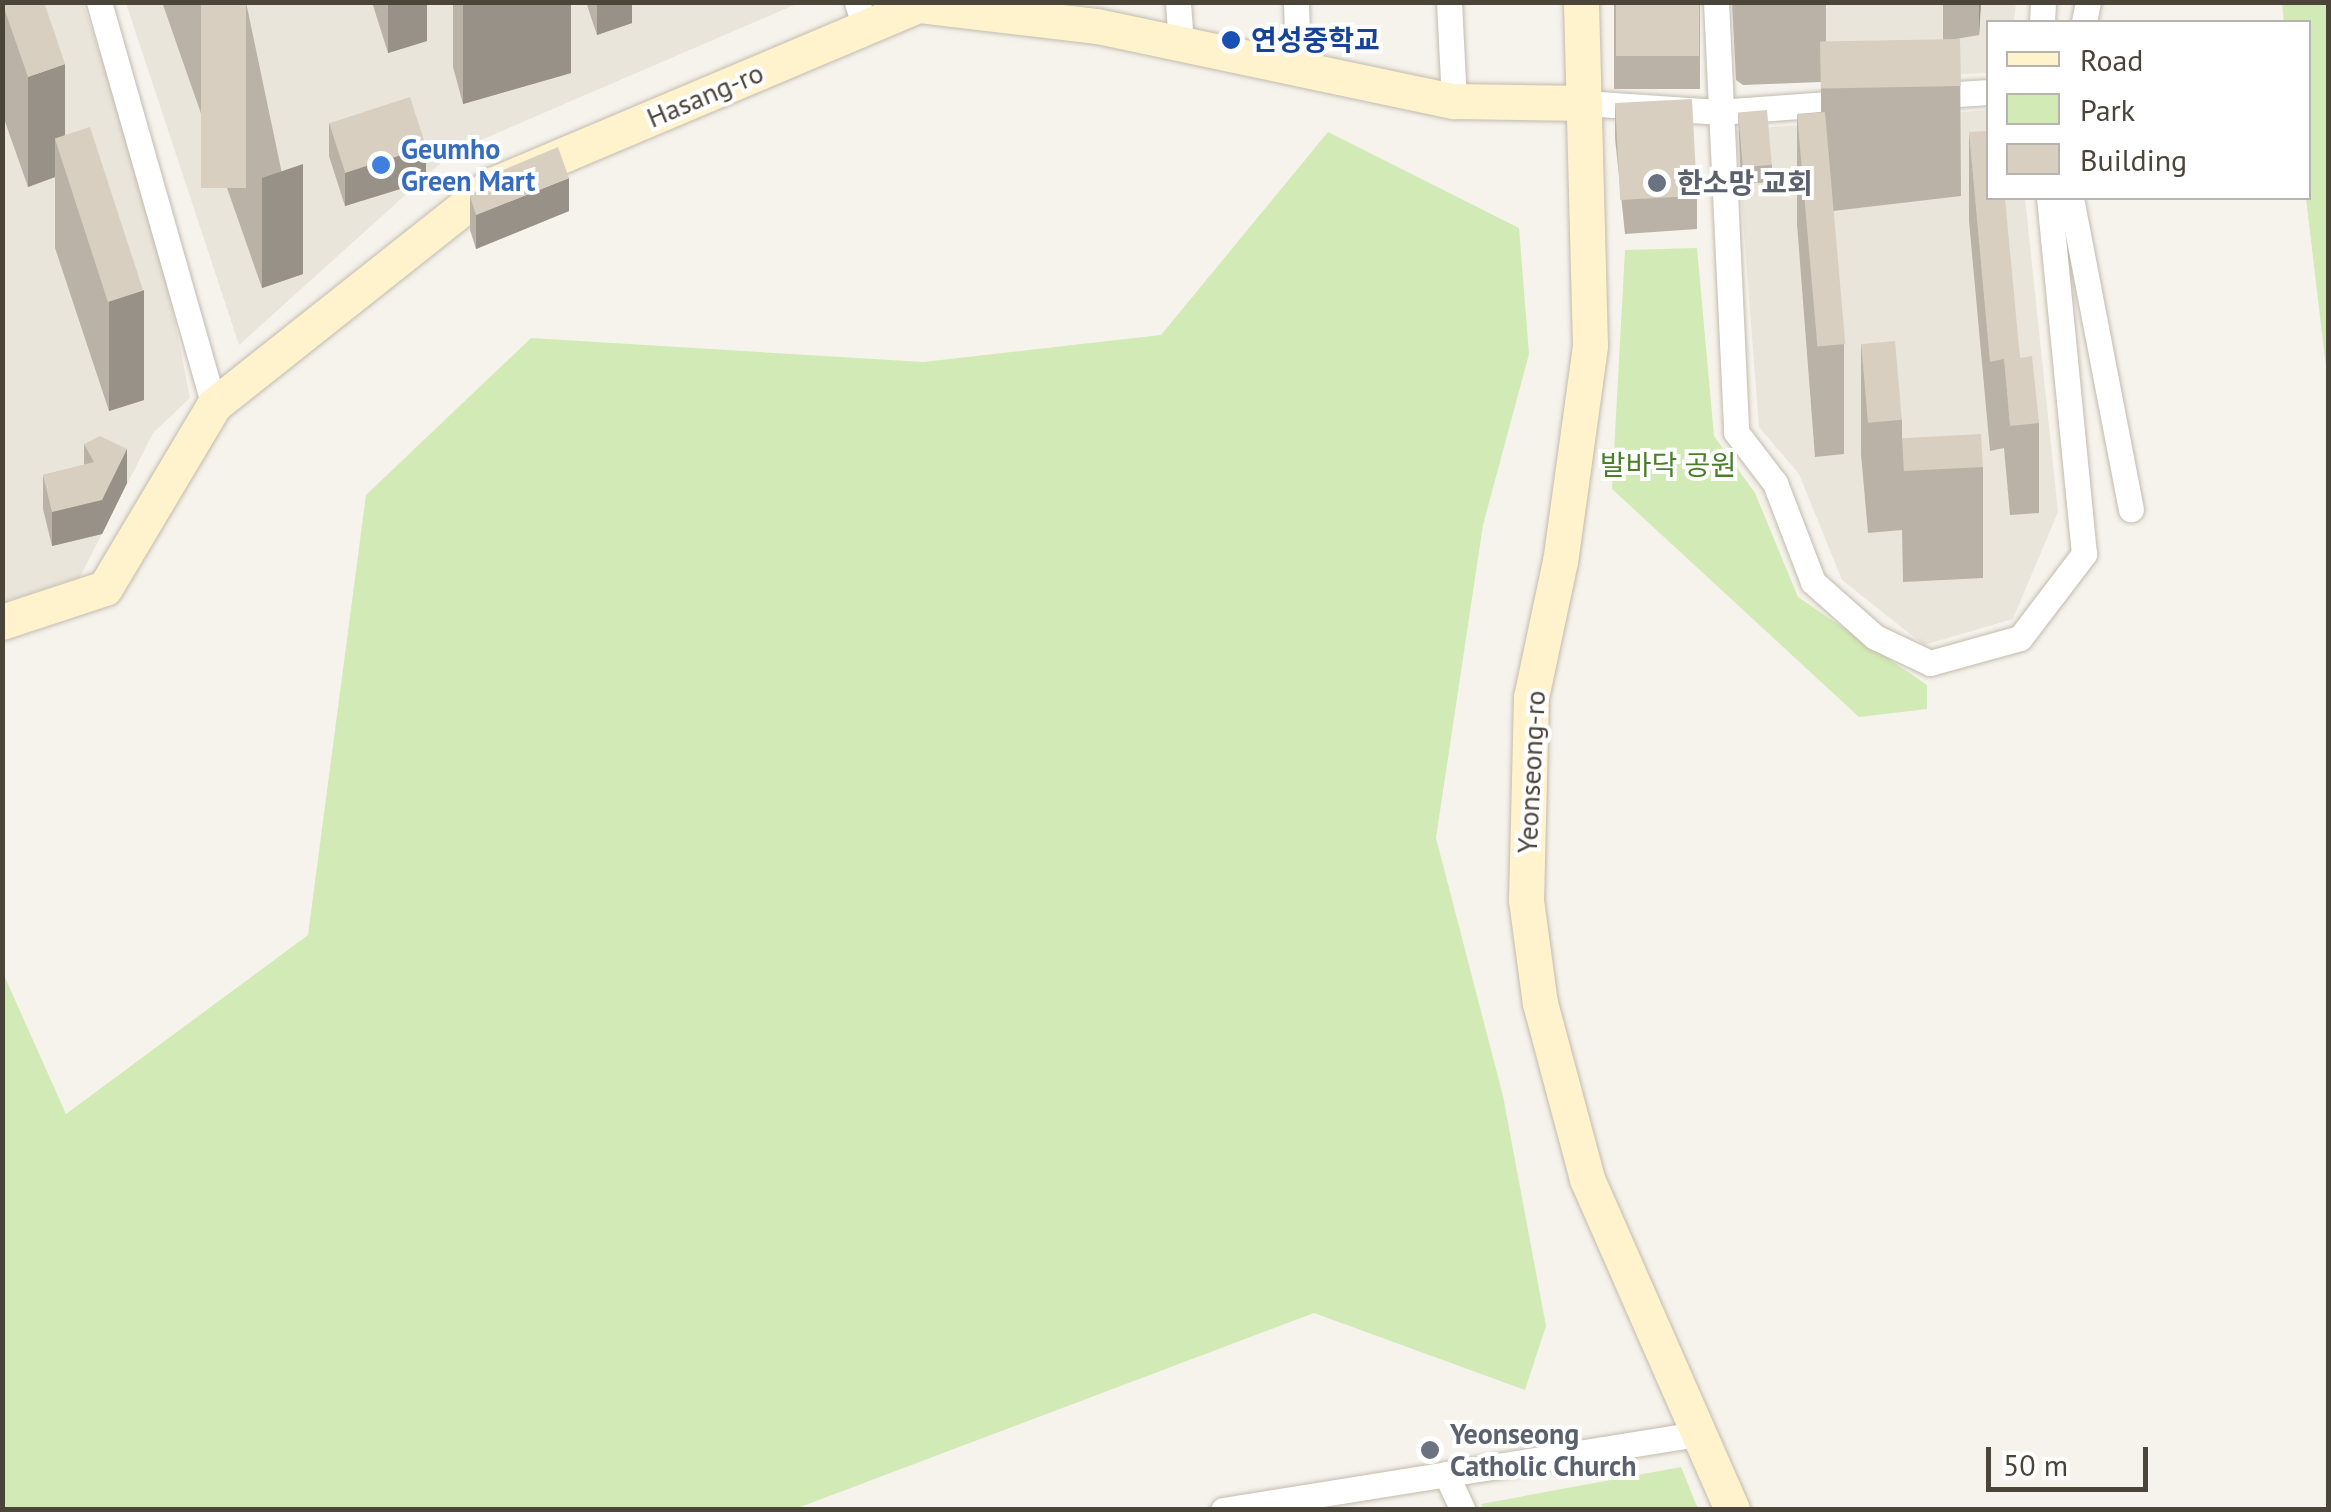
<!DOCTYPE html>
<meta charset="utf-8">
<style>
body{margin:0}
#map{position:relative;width:2331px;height:1512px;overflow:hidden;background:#f6f3ec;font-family:"PT Sans","Noto Sans KR",sans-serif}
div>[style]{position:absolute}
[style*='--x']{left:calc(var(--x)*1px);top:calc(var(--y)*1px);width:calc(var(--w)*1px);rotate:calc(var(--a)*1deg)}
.residential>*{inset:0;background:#eae5da}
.green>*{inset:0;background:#d2eab5}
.roads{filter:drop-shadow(0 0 2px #c2bbae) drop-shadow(0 0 2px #c2bbae)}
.street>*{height:25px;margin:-12.5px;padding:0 12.5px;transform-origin:12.5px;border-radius:12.5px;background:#fff}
.secondary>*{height:35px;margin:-17.5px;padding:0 17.5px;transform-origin:17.5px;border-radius:17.5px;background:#fff3cd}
.wall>*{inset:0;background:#bab2a6;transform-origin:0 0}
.shaded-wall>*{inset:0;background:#979187}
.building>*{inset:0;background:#d8cfc1;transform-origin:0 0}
.dots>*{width:28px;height:28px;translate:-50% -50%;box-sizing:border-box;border:5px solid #fff;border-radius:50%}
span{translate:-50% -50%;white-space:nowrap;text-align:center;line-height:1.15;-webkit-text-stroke:8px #fff;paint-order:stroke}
.transit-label{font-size:28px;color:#164399;font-weight:700}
.left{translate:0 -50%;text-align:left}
.street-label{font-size:28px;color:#4b4439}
.shop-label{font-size:28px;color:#366cbe;font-weight:700}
.worship-label{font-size:28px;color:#5b616d;font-weight:700}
.park-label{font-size:28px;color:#4a7f2a}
.frame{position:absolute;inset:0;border:5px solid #4b4439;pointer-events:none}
.legend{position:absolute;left:1986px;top:20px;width:325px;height:180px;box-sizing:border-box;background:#fff;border:2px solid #b7b4b0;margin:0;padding:12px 18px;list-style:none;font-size:30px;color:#4b4439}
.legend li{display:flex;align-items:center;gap:20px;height:50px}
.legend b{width:50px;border:2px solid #b7b4b0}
.scale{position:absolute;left:1986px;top:1447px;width:162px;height:45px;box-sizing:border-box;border:5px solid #4b4439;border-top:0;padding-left:12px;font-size:30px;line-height:35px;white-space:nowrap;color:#4b4439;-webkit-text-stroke:8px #fff;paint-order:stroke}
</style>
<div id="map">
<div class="residential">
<div style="clip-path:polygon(2px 3px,83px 3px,155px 220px,190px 398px,153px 433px,80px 577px,3px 602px)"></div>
<div style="clip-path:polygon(126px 3px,799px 3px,453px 152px,239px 345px)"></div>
<div style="clip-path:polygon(1753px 3px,2016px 3px,2014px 22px,1988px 22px,1988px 73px,1757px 84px)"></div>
<div style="clip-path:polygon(1988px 110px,1988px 198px,2025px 198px,2058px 512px,2013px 619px,1924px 645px,1842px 580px,1799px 474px,1759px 427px,1736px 130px)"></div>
</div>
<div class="green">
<div style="clip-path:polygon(2282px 3px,2328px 3px,2328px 384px,2306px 198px,2308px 22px,2284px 22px)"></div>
<div style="clip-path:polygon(1328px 132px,1519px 228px,1529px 354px,1483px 525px,1436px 838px,1503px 1096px,1546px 1326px,1525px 1390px,1314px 1313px,795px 1509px,3px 1509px,3px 973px,66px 1114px,308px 935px,366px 495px,531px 338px,923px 362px,1161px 335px)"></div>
<div style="clip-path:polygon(1697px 248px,1714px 436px,1755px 493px,1798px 597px,1927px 685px,1927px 709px,1859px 717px,1612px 489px,1625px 250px)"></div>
<div style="clip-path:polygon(1681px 1467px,1698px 1509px,1484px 1510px,1481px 1504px)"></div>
</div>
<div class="roads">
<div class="street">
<div style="--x:99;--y:2;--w:419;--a:74.1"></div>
<div style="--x:857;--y:2;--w:27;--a:73"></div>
<div style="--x:1178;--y:2;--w:39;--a:86"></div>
<div style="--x:1296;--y:2;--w:64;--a:88.2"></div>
<div style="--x:1449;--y:2;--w:99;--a:87.1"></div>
<div style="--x:1716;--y:2;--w:430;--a:87.3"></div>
<div style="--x:1736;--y:432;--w:64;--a:52.6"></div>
<div style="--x:1775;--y:483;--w:106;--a:69"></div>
<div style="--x:1813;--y:582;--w:83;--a:41.6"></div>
<div style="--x:1875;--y:637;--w:61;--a:25.3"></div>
<div style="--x:1930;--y:663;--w:93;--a:-15.5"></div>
<div style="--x:2020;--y:638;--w:106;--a:-52.7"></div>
<div style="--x:2084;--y:554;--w:358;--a:-95.6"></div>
<div style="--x:2042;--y:22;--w:20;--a:-87"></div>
<div style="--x:2084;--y:22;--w:20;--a:-79"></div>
<div style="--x:1928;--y:96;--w:60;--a:-3.8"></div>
<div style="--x:1584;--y:103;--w:134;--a:3.8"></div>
<div style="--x:1718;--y:112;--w:135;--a:-4.2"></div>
<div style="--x:2071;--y:198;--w:317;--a:79.1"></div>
<div style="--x:1446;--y:1474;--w:40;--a:65"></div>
<div style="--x:1223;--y:1510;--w:481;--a:-9.1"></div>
</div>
<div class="secondary">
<div style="--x:1581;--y:2;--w:344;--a:88.5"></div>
<div style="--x:1590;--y:346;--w:217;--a:97.9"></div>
<div style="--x:1560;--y:561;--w:139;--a:102"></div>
<div style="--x:1531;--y:697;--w:203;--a:91.4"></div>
<div style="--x:1526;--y:900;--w:104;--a:82.3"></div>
<div style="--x:1540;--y:1003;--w:182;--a:75"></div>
<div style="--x:1587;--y:1179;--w:361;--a:66.3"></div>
<div style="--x:2;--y:622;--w:108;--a:-18.3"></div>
<div style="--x:105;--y:588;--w:213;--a:-59.2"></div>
<div style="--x:214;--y:405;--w:355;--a:-38.4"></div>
<div style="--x:492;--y:185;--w:462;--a:-22.9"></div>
<div style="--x:918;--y:5;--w:180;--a:6.7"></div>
<div style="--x:1097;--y:26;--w:365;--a:11.9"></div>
<div style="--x:1454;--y:101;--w:130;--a:0.9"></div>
</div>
</div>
<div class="wall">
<div style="clip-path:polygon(2px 2px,65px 135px,144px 400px,109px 411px,55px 248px,55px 177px,28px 187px,2px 113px)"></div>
<div style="clip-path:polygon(162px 2px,246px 2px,303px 274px,262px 288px)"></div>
<div style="clip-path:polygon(372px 2px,427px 2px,427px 41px,388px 53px)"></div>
<div style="clip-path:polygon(453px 2px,571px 2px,571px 73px,463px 104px,453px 67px)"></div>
<div style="clip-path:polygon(586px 2px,632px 2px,632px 23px,597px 35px)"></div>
<div style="left:1614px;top:2px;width:86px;height:87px"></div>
<div style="clip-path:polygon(1732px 2px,1826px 2px,1826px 44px,1821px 44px,1821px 51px,1943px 40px,1943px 2px,1981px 2px,1979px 35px,1956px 39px,1960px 39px,1961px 196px,1833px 211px,1844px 344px,1844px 454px,1815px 457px,1797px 224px,1797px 114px,1821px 112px,1821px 82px,1743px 85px,1736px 80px)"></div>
<div style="clip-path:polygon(1615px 104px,1697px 196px,1697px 229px,1625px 234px,1615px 138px)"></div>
<div style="clip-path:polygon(1738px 113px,1772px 165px,1772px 182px,1741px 184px)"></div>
<div style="clip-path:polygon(329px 123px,426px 181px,345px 206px,329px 156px)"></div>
<div style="clip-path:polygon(1969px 132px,2020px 358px,2039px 423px,2039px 513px,2010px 515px,2004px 448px,1990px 451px,1969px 221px)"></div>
<div style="clip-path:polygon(470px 196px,569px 211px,476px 249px,470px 230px)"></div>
<div style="clip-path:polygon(1861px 344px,1902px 420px,1902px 438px,1983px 467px,1983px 578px,1903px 582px,1902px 530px,1868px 533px,1861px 454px)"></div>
<div style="clip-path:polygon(84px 444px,127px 483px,102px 534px,52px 546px,43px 509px,43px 475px,84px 465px)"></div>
</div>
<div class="shaded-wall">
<div style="clip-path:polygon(388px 2px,427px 2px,427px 41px,388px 53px)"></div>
<div style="clip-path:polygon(463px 2px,571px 2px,571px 73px,463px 104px)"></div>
<div style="clip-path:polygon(597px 2px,632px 2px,632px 23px,597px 35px)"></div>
<div style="clip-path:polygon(1979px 2px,1981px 2px,1979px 35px)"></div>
<div style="clip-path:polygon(65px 64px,65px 167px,55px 138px,55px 177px,28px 187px,28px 77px)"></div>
<div style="clip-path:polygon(426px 147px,426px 181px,345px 206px,345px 173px)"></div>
<div style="clip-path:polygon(303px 164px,303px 274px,262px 288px,262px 178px)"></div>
<div style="clip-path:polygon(569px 178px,569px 211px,476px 249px,476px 215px)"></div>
<div style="clip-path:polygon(144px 290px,144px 400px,109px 411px,109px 301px)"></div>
<div style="clip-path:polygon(127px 449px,127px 483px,102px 534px,52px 546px,52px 512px)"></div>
</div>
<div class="building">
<div style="clip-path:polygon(2px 2px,44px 2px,65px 64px,28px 77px)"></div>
<div style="left:201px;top:2px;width:45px;height:186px"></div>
<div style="left:1616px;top:2px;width:83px;height:54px"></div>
<div style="left:1960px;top:39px;width:47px;height:140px;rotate:89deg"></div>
<div style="left:410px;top:97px;width:52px;height:85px;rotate:72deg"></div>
<div style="left:1692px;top:99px;width:97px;height:77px;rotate:87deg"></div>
<div style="left:1767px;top:110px;width:55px;height:29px;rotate:85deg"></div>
<div style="left:1825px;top:112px;width:233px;height:28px;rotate:85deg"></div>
<div style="left:90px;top:127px;width:172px;height:37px;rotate:72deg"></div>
<div style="clip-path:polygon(1988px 131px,1988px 198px,2005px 198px,2020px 358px,2032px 356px,2039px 423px,2010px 426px,2004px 359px,1990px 362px,1969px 132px)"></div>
<div style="clip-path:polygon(558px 147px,569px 178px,476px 215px,470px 196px,503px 170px)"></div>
<div style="left:1895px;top:341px;width:79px;height:34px;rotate:85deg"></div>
<div style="left:1981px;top:434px;width:33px;height:79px;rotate:87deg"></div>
<div style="clip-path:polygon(100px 436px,127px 449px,102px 500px,52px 512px,43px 475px,94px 462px,84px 444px)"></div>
</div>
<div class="dots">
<div style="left:1231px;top:40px;background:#1a4fb4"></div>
<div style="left:381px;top:165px;background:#3f7fe0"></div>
<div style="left:1657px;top:183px;background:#6b7280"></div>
<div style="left:1430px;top:1450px;background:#6b7280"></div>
</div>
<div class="transit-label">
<span class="left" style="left:1251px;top:40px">연성중학교</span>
</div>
<div class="street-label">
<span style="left:705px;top:95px;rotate:-23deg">Hasang-ro</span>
<span style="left:1531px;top:772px;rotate:-87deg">Yeonseong-ro</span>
</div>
<div class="shop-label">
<span class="left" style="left:401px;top:165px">Geumho<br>Green Mart</span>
</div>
<div class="worship-label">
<span class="left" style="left:1677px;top:183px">한소망 교회</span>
<span class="left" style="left:1450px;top:1450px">Yeonseong<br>Catholic Church</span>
</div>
<div class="park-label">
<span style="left:1668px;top:465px">발바닥 공원</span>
</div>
<div class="frame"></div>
<ul class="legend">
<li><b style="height:12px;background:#fff3cd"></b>Road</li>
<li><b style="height:28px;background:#d2eab5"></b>Park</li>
<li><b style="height:28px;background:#d8cfc1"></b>Building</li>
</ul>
<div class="scale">50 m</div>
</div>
